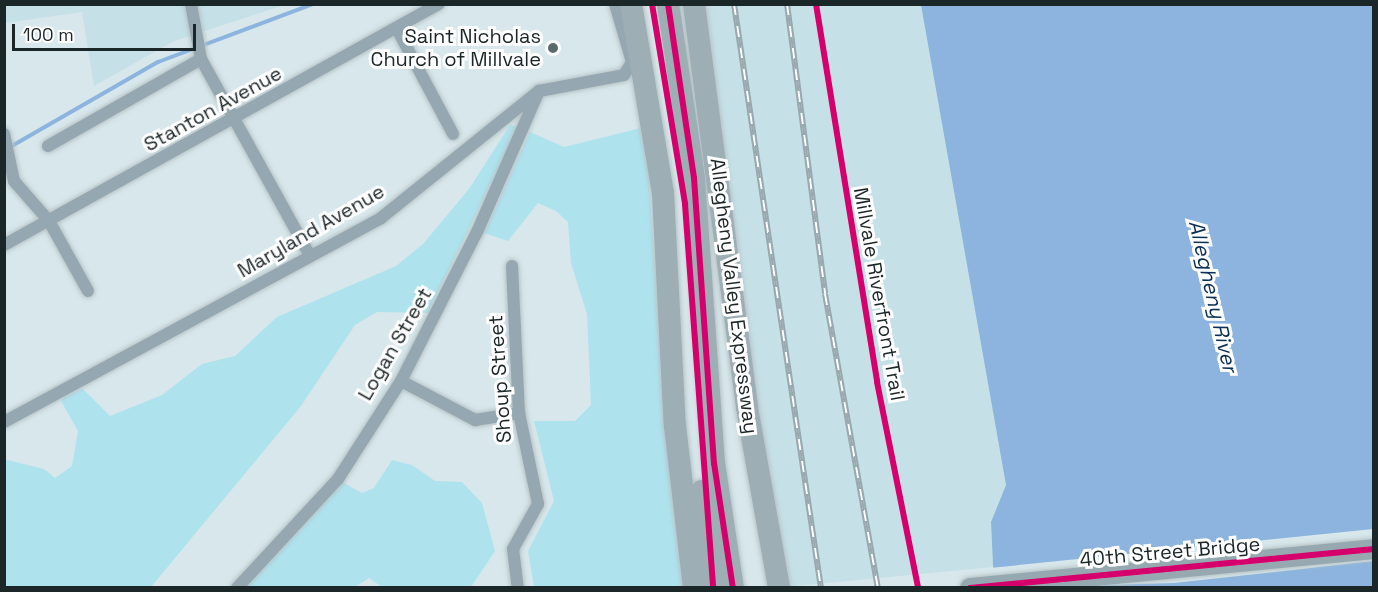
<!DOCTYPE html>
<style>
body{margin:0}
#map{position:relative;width:1378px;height:592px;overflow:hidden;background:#d7e7eb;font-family:"Space Grotesk",sans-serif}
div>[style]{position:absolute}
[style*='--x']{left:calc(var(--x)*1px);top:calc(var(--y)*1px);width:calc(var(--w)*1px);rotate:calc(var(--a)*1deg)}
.built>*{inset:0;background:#c5e0e7}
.green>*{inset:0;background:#aee3ee}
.water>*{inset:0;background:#8cb4de}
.pier>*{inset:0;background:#d7e7eb}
.stream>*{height:4px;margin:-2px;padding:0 2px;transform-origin:2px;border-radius:2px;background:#8cb4de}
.roads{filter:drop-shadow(0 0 2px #b7c3c6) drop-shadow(0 0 2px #b7c3c6)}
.street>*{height:12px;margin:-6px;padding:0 6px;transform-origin:6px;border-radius:6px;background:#95a7b0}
.primary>*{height:20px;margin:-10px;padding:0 10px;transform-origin:10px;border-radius:10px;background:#96a9b1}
.highway>*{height:22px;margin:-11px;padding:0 11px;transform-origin:11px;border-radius:11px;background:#9daeb5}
.rail>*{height:6px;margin-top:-3px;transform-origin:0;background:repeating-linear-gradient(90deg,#fff 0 11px,#99a7ae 0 22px);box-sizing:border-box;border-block:2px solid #99a7ae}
.cycleway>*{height:6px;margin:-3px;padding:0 3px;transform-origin:3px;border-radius:3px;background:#d6006c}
.dots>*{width:16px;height:16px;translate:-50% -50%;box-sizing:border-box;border:3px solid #fff;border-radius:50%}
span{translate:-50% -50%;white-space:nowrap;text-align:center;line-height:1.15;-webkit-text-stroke:6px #fff;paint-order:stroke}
.poi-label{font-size:20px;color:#1b2628}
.right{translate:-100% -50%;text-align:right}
.street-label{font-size:20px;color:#1b2628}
.water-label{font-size:21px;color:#0c2f55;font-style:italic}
.frame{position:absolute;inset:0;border:6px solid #1b2628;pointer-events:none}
.scale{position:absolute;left:12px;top:24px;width:184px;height:27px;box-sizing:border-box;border:3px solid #1b2628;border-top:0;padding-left:8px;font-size:18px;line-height:21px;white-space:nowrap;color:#1b2628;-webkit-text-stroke:4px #fff;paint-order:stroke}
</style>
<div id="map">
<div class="built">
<div style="clip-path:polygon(5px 5px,284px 5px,174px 41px,94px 86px,82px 12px,5px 23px)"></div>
<div style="clip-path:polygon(706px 5px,921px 5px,1006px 485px,991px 522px,993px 567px,785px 587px,752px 386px)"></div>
</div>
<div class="green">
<div style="clip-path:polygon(510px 125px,518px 127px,428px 313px,377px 312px,355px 325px,301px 406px,151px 587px,5px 587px,4px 459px,44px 469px,55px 478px,72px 466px,78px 431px,61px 401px,65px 396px,83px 389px,110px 416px,162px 395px,202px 364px,235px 356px,277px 317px,396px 266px,423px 244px,469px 189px)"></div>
<div style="clip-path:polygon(645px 127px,671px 490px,684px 587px,534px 587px,528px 551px,554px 501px,534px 421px,575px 421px,591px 405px,587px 314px,571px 263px,568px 222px,556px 211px,538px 203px,508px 241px,484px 233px,530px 132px,564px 147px)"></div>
<div style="clip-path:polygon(392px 460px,412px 465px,435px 481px,462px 482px,482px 503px,495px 551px,471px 587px,382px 587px,369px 578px,355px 587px,245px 588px,342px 482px,362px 493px,374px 488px)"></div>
</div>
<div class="water">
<div style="clip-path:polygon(921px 5px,1373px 5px,1373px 587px,994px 587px,991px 522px,1006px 485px)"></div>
</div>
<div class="pier">
<div style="clip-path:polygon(1373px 529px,1373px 561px,1174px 583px,991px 588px,990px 568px)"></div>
</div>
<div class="stream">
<div style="--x:10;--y:147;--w:171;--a:-29.9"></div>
<div style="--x:158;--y:62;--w:165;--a:-20.5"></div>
</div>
<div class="roads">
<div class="street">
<div style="--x:191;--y:4;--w:56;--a:79.7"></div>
<div style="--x:201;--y:59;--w:225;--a:61"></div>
<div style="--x:397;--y:29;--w:119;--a:61.9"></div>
<div style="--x:4;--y:134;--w:48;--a:78"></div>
<div style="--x:14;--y:181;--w:53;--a:48.8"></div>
<div style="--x:49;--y:221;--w:80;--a:60.9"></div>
<div style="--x:48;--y:146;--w:176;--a:-29.6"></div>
<div style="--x:4;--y:245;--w:497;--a:-29"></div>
<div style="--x:512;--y:266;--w:147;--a:87.3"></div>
<div style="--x:519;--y:413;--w:93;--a:78.2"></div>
<div style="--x:538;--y:504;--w:51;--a:119.1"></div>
<div style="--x:513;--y:549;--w:39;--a:83"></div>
<div style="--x:401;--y:381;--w:84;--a:27.8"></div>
<div style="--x:475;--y:420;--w:45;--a:-9"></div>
<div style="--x:4;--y:422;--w:429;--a:-28.4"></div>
<div style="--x:381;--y:218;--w:203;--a:-38.8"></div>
<div style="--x:539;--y:91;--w:86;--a:-10.7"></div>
<div style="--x:624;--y:75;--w:15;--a:-58"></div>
<div style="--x:632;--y:62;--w:60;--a:-106.3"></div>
<div style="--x:237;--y:588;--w:149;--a:-47.2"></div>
<div style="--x:338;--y:479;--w:117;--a:-57.3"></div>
<div style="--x:401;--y:381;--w:167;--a:-63"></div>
<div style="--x:477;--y:232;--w:154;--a:-66.3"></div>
</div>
<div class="primary">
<div style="--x:970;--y:588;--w:406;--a:-5.5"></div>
</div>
<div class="highway">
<div style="--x:631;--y:4;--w:192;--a:80.4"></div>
<div style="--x:663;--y:193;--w:233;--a:87.1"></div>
<div style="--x:675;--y:426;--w:163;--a:83.3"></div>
<div style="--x:668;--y:4;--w:176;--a:81.5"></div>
<div style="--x:694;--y:178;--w:286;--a:86"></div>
<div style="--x:714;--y:463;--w:126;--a:81.4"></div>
<div style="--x:694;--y:4;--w:407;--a:82.5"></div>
<div style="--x:747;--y:408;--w:183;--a:79.9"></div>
<div style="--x:702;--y:491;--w:98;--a:83.5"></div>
</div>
</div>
<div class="rail">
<div style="--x:734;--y:4;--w:590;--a:81.53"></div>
<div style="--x:787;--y:4;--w:292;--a:82.5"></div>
<div style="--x:825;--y:294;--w:299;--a:79.8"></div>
</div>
<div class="cycleway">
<div style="--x:652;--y:4;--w:203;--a:80.6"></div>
<div style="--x:685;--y:204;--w:385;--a:85.8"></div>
<div style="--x:668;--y:4;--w:176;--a:81.5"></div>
<div style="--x:694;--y:178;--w:286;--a:86"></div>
<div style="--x:714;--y:463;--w:126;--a:81.4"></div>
<div style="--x:816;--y:4;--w:383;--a:80.8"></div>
<div style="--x:877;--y:382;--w:210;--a:78.7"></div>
<div style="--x:970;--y:588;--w:406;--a:-5.5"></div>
</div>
<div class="dots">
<div style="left:553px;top:48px;background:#5d6a6c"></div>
</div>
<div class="poi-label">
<span class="right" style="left:541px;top:48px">Saint Nicholas<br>Church of Millvale</span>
</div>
<div class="street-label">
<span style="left:213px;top:109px;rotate:-29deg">Stanton Avenue</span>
<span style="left:311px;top:231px;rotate:-30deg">Maryland Avenue</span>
<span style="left:879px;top:294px;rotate:80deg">Millvale Riverfront Trail</span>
<span style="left:734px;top:296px;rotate:83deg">Allegheny Valley Expressway</span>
<span style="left:395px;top:344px;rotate:-60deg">Logan Street</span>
<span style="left:500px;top:379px;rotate:-94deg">Shoup Street</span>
<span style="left:1170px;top:552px;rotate:-5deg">40th Street Bridge</span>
</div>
<div class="water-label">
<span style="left:1213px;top:296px;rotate:77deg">Allegheny River</span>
</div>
<div class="frame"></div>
<div class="scale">100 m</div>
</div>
